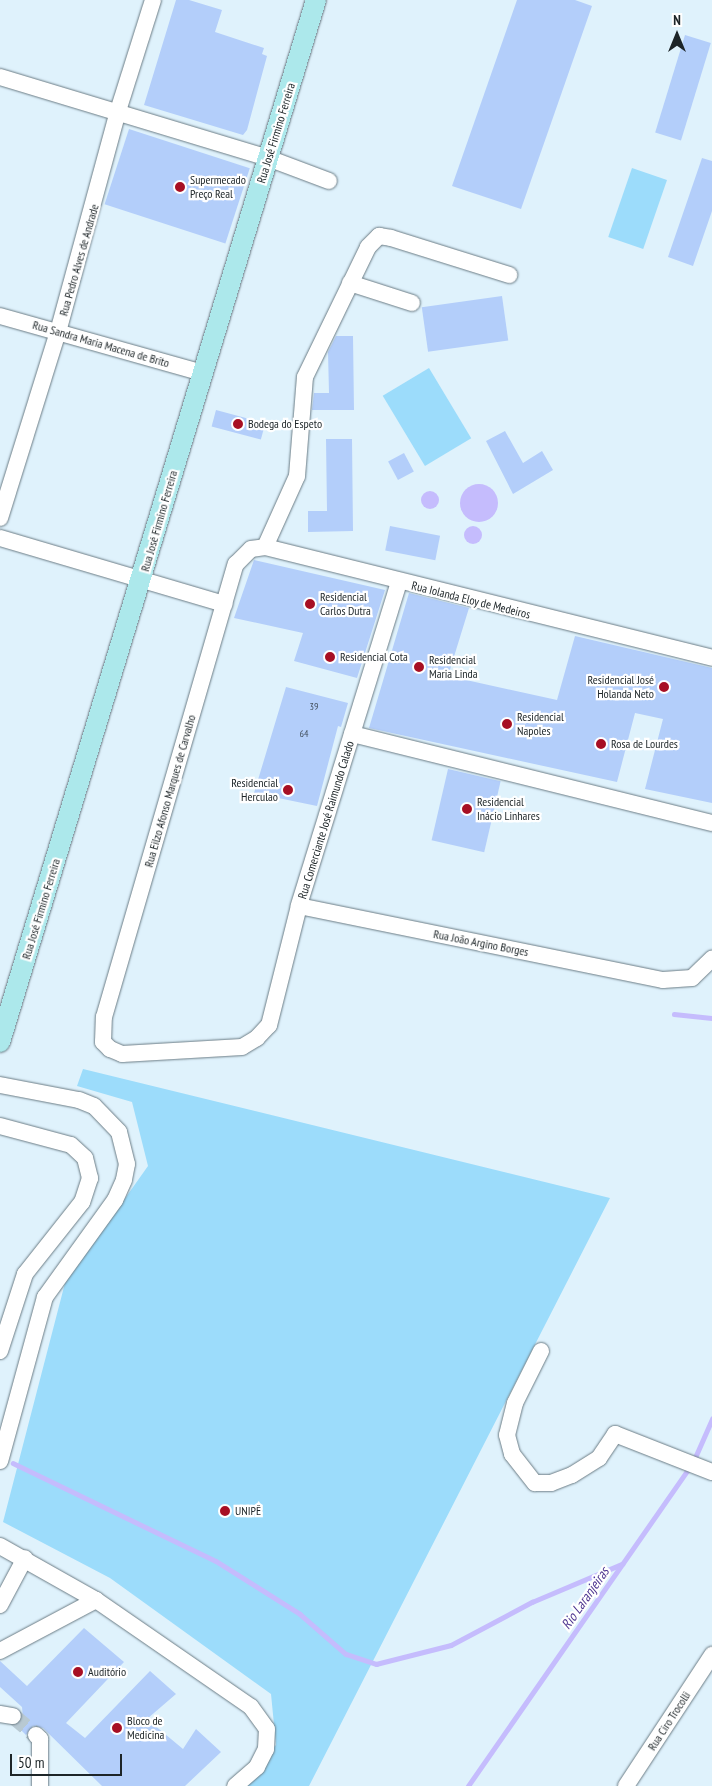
<!DOCTYPE html>
<meta charset="utf-8">
<style>
body{margin:0}
#map{position:relative;width:712px;height:1786px;overflow:hidden;background:#dff2fc;font-family:"PT Sans Narrow",sans-serif}
div>[style]{position:absolute}
[style*='--x']{left:calc(var(--x)*1px);top:calc(var(--y)*1px);width:calc(var(--w)*1px);rotate:calc(var(--a)*1deg)}
.green>*{inset:0;background:#9cdcfb;transform-origin:0 0}
.water>*{inset:0;background:#c5bcfd}
.round{border-radius:50%}
.stream>*{height:4.5px;margin:-2.25px;padding:0 2.25px;transform-origin:2.25px;border-radius:2.25px;background:#c5bcfd}
.building>*{inset:0;background:#b3cefa;transform-origin:0 0}
.minor-tunnel>*{height:16px;margin-top:-8px;transform-origin:0;background:repeating-linear-gradient(90deg,#b8c9d2 0 16px,transparent 0 24px)}
.roads{filter:drop-shadow(0 0 1px #6b7c85) drop-shadow(0 0 1px #6b7c85)}
.minor>*{height:16px;margin:-8px;padding:0 8px;transform-origin:8px;border-radius:8px;background:#fff}
.major>*{height:20px;margin:-10px;padding:0 10px;transform-origin:10px;border-radius:10px;background:#ace8eb}
.dots>*{width:14px;height:14px;translate:-50% -50%;box-sizing:border-box;border:2px solid #fff;border-radius:50%}
span{translate:-50% -50%;white-space:nowrap;text-align:center;line-height:1.15;-webkit-text-stroke:4.5px #fff;paint-order:stroke}
.number-label{font-size:10px;color:#424f5c}
.number-label span{-webkit-text-stroke-width:0}
.street-label{font-size:12px;color:#1d2528}
.poi-label{font-size:12px;color:#1d2528}
.left{translate:0 -50%;text-align:left}
.right{translate:-100% -50%;text-align:right}
.water-label{font-size:14px;color:#4c348f;font-style:italic}
.north{position:absolute;left:652px;top:10px;width:50px;height:50px;-webkit-text-stroke:4px #fff;paint-order:stroke;rotate:0deg;font-size:14px;font-weight:700;line-height:20px;text-align:center;color:#1d2528}
.north::after{content:'';display:block;margin:auto;width:18px;height:22px;background:#1d2528;clip-path:polygon(50% 0,100% 100%,50% 72%,0 100%)}
.scale{position:absolute;left:10px;top:1754px;width:112px;height:22px;box-sizing:border-box;border:2px solid #1d2528;border-top:0;padding-left:6px;font-size:15px;line-height:18px;white-space:nowrap;color:#1d2528;-webkit-text-stroke:4px #fff;paint-order:stroke}
</style>
<div id="map">
<div class="green">
<div style="left:632px;top:168px;width:37px;height:73px;rotate:19deg"></div>
<div style="left:429px;top:368px;width:82px;height:54px;rotate:59deg"></div>
<div style="clip-path:polygon(83px 1069px,610px 1198px,309px 1786px,231px 1786px,276px 1745px,271px 1694px,110px 1578px,3px 1522px,65px 1283px,148px 1166px,132px 1102px,77px 1086px)"></div>
</div>
<div class="water">
<div class="round" style="left:460px;top:484px;width:38px;height:38px"></div>
<div class="round" style="left:421px;top:491px;width:18px;height:18px"></div>
<div class="round" style="left:464px;top:526px;width:18px;height:18px"></div>
</div>
<div class="stream">
<div style="--x:674;--y:1014;--w:38;--a:6"></div>
<div style="--x:694;--y:1460;--w:45;--a:-66.3"></div>
<div style="--x:13;--y:1463;--w:225;--a:25.8"></div>
<div style="--x:216;--y:1561;--w:99;--a:32.2"></div>
<div style="--x:300;--y:1614;--w:61;--a:41"></div>
<div style="--x:346;--y:1654;--w:32;--a:18"></div>
<div style="--x:376;--y:1664;--w:77;--a:-14.2"></div>
<div style="--x:451;--y:1645;--w:92;--a:-28"></div>
<div style="--x:532;--y:1602;--w:98;--a:-22.9"></div>
<div style="--x:468;--y:1786;--w:389;--a:-55.2"></div>
</div>
<div class="building">
<div style="clip-path:polygon(176px 0,189px 0,222px 10px,215px 32px,264px 48px,262px 54px,267px 56px,247px 130px,243px 135px,144px 105px)"></div>
<div style="clip-path:polygon(517px 0,575px 0,592px 6px,521px 209px,452px 186px)"></div>
<div style="left:685px;top:35px;width:27px;height:102px;rotate:17deg"></div>
<div style="left:129px;top:129px;width:127px;height:79px;rotate:18deg"></div>
<div style="clip-path:polygon(702px 158px,712px 161px,712px 211px,693px 266px,668px 257px)"></div>
<div style="left:502px;top:296px;width:45px;height:81px;rotate:82deg"></div>
<div style="clip-path:polygon(336px 336px,353px 336px,354px 410px,312px 410px,314px 393px,329px 393px,328px 352px)"></div>
<div style="left:216px;top:410px;width:51px;height:17px;rotate:15deg"></div>
<div style="clip-path:polygon(505px 431px,523px 463px,542px 451px,553px 470px,513px 494px,486px 441px)"></div>
<div style="clip-path:polygon(326px 439px,352px 439px,353px 531px,308px 532px,308px 511px,327px 511px)"></div>
<div style="left:404px;top:453px;width:21px;height:18px;rotate:62deg"></div>
<div style="left:390px;top:526px;width:51px;height:25px;rotate:11deg"></div>
<div style="clip-path:polygon(254px 560px,385px 590px,357px 678px,294px 661px,303px 633px,234px 618px)"></div>
<div style="clip-path:polygon(409px 593px,469px 608px,448px 676px,557px 700px,575px 636px,712px 668px,712px 803px,645px 789px,663px 719px,635px 713px,617px 782px,369px 728px)"></div>
<div style="clip-path:polygon(286px 687px,348px 703px,341px 727px,338px 726px,317px 806px,254px 793px)"></div>
<div style="left:448px;top:769px;width:54px;height:73px;rotate:13deg"></div>
<div style="clip-path:polygon(84px 1628px,124px 1662px,66px 1723px,85px 1738px,150px 1671px,176px 1694px,147px 1719px,183px 1749px,196px 1729px,221px 1752px,185px 1786px,102px 1786px,43px 1728px,33px 1726px,26px 1735px,16px 1725px,23px 1718px,22px 1707px,0 1687px,0 1661px,27px 1686px)"></div>
</div>
<div class="minor-tunnel">
<div style="--x:13;--y:1716;--w:30;--a:40"></div>
</div>
<div class="roads">
<div class="minor">
<div style="--x:0;--y:77;--w:280;--a:16.8"></div>
<div style="--x:268;--y:158;--w:65;--a:20.7"></div>
<div style="--x:350;--y:283;--w:65;--a:17.9"></div>
<div style="--x:0;--y:316;--w:211;--a:15.7"></div>
<div style="--x:0;--y:518;--w:195;--a:-72.7"></div>
<div style="--x:58;--y:332;--w:229;--a:-74.8"></div>
<div style="--x:118;--y:111;--w:116;--a:-72.5"></div>
<div style="--x:0;--y:538;--w:234;--a:16.4"></div>
<div style="--x:265;--y:547;--w:78;--a:-65.7"></div>
<div style="--x:297;--y:476;--w:99;--a:-85.4"></div>
<div style="--x:305;--y:377;--w:144;--a:-64.1"></div>
<div style="--x:368;--y:247;--w:16;--a:-45"></div>
<div style="--x:379;--y:236;--w:12;--a:9"></div>
<div style="--x:391;--y:238;--w:124;--a:17.4"></div>
<div style="--x:399;--y:582;--w:339;--a:107.2"></div>
<div style="--x:299;--y:906;--w:123;--a:104.1"></div>
<div style="--x:269;--y:1025;--w:18;--a:133"></div>
<div style="--x:257;--y:1038;--w:17;--a:149"></div>
<div style="--x:242;--y:1047;--w:120;--a:176.7"></div>
<div style="--x:122;--y:1054;--w:13;--a:-157"></div>
<div style="--x:110;--y:1049;--w:10;--a:-135"></div>
<div style="--x:103;--y:1042;--w:25;--a:-88"></div>
<div style="--x:104;--y:1017;--w:472;--a:-73.8"></div>
<div style="--x:236;--y:564;--w:21;--a:-45"></div>
<div style="--x:251;--y:549;--w:14;--a:-8"></div>
<div style="--x:265;--y:547;--w:461;--a:13.9"></div>
<div style="--x:352;--y:734;--w:371;--a:13.9"></div>
<div style="--x:299;--y:906;--w:371;--a:11.5"></div>
<div style="--x:663;--y:980;--w:29;--a:-4"></div>
<div style="--x:692;--y:978;--w:28;--a:-44"></div>
<div style="--x:0;--y:1085;--w:80;--a:10.8"></div>
<div style="--x:79;--y:1100;--w:16;--a:22"></div>
<div style="--x:94;--y:1106;--w:36;--a:46"></div>
<div style="--x:119;--y:1132;--w:33;--a:76"></div>
<div style="--x:127;--y:1164;--w:16;--a:101"></div>
<div style="--x:124;--y:1180;--w:22;--a:114"></div>
<div style="--x:115;--y:1200;--w:120;--a:125.8"></div>
<div style="--x:45;--y:1297;--w:170;--a:105.3"></div>
<div style="--x:0;--y:1126;--w:73;--a:15"></div>
<div style="--x:71;--y:1145;--w:19;--a:43"></div>
<div style="--x:85;--y:1158;--w:21;--a:76"></div>
<div style="--x:90;--y:1178;--w:25;--a:108"></div>
<div style="--x:82;--y:1202;--w:92;--a:128.4"></div>
<div style="--x:25;--y:1274;--w:81;--a:108"></div>
<div style="--x:541;--y:1351;--w:58;--a:116.6"></div>
<div style="--x:515;--y:1403;--w:33;--a:104"></div>
<div style="--x:507;--y:1435;--w:20;--a:75"></div>
<div style="--x:512;--y:1454;--w:37;--a:52"></div>
<div style="--x:535;--y:1483;--w:16;--a:0"></div>
<div style="--x:551;--y:1483;--w:22;--a:-21"></div>
<div style="--x:572;--y:1475;--w:32;--a:-32"></div>
<div style="--x:599;--y:1458;--w:29;--a:-56"></div>
<div style="--x:615;--y:1434;--w:104;--a:21.4"></div>
<div style="--x:0;--y:1546;--w:110;--a:29.4"></div>
<div style="--x:96;--y:1600;--w:188;--a:34.6"></div>
<div style="--x:251;--y:1707;--w:27;--a:54"></div>
<div style="--x:267;--y:1729;--w:20;--a:93"></div>
<div style="--x:266;--y:1749;--w:20;--a:117"></div>
<div style="--x:257;--y:1767;--w:29;--a:139"></div>
<div style="--x:0;--y:1605;--w:53;--a:-62"></div>
<div style="--x:0;--y:1651;--w:109;--a:-28"></div>
<div style="--x:0;--y:1714;--w:13;--a:9"></div>
<div style="--x:36;--y:1735;--w:6;--a:45"></div>
<div style="--x:40;--y:1739;--w:47;--a:90"></div>
<div style="--x:626;--y:1786;--w:157;--a:-56.7"></div>
</div>
<div class="major">
<div style="--x:0;--y:1042;--w:1089;--a:-73.13"></div>
</div>
</div>
<div class="dots">
<div style="left:180px;top:187px;background:#a70f24"></div>
<div style="left:238px;top:424px;background:#a70f24"></div>
<div style="left:310px;top:604px;background:#a70f24"></div>
<div style="left:330px;top:657px;background:#a70f24"></div>
<div style="left:419px;top:667px;background:#a70f24"></div>
<div style="left:664px;top:687px;background:#a70f24"></div>
<div style="left:507px;top:724px;background:#a70f24"></div>
<div style="left:601px;top:744px;background:#a70f24"></div>
<div style="left:288px;top:790px;background:#a70f24"></div>
<div style="left:467px;top:809px;background:#a70f24"></div>
<div style="left:225px;top:1511px;background:#a70f24"></div>
<div style="left:78px;top:1672px;background:#a70f24"></div>
<div style="left:117px;top:1728px;background:#a70f24"></div>
</div>
<div class="number-label">
<span style="left:314px;top:707px">39</span>
<span style="left:304px;top:734px">64</span>
</div>
<div class="street-label">
<span style="left:276px;top:133px;rotate:-73deg">Rua José Firmino Ferreira</span>
<span style="left:79px;top:260px;rotate:-74deg">Rua Pedro Alves de Andrade</span>
<span style="left:101px;top:344px;rotate:16deg">Rua Sandra Maria Macena de Brito</span>
<span style="left:159px;top:521px;rotate:-74deg">Rua José Firmino Ferreira</span>
<span style="left:471px;top:600px;rotate:14deg">Rua Iolanda Eloy de Medeiros</span>
<span style="left:170px;top:791px;rotate:-74deg">Rua Eilzo Afonso Marques de Carvalho</span>
<span style="left:326px;top:820px;rotate:-73deg">Rua Comerciante José Raimundo Calado</span>
<span style="left:41px;top:909px;rotate:-73deg">Rua José Firmino Ferreira</span>
<span style="left:481px;top:943px;rotate:11deg">Rua João Argino Borges</span>
<span style="left:669px;top:1721px;rotate:-57deg">Rua Ciro Trocolli</span>
</div>
<div class="poi-label">
<span class="left" style="left:190px;top:187px">Supermecado<br>Preço Real</span>
<span class="left" style="left:248px;top:424px">Bodega do Espeto</span>
<span class="left" style="left:320px;top:604px">Residencial<br>Carlos Dutra</span>
<span class="left" style="left:340px;top:657px">Residencial Cota</span>
<span class="left" style="left:429px;top:667px">Residencial<br>Maria Linda</span>
<span class="right" style="left:654px;top:687px">Residencial José<br>Holanda Neto</span>
<span class="left" style="left:517px;top:724px">Residencial<br>Napoles</span>
<span class="left" style="left:611px;top:744px">Rosa de Lourdes</span>
<span class="right" style="left:278px;top:790px">Residencial<br>Herculao</span>
<span class="left" style="left:477px;top:809px">Residencial<br>Inácio Linhares</span>
<span class="left" style="left:235px;top:1511px">UNIPÊ</span>
<span class="left" style="left:88px;top:1672px">Auditório</span>
<span class="left" style="left:127px;top:1728px">Bloco de<br>Medicina</span>
</div>
<div class="water-label">
<span style="left:585px;top:1598px;rotate:-55deg">Rio Laranjeiras</span>
</div>
<div class="north">N</div>
<div class="scale">50 m</div>
</div>
